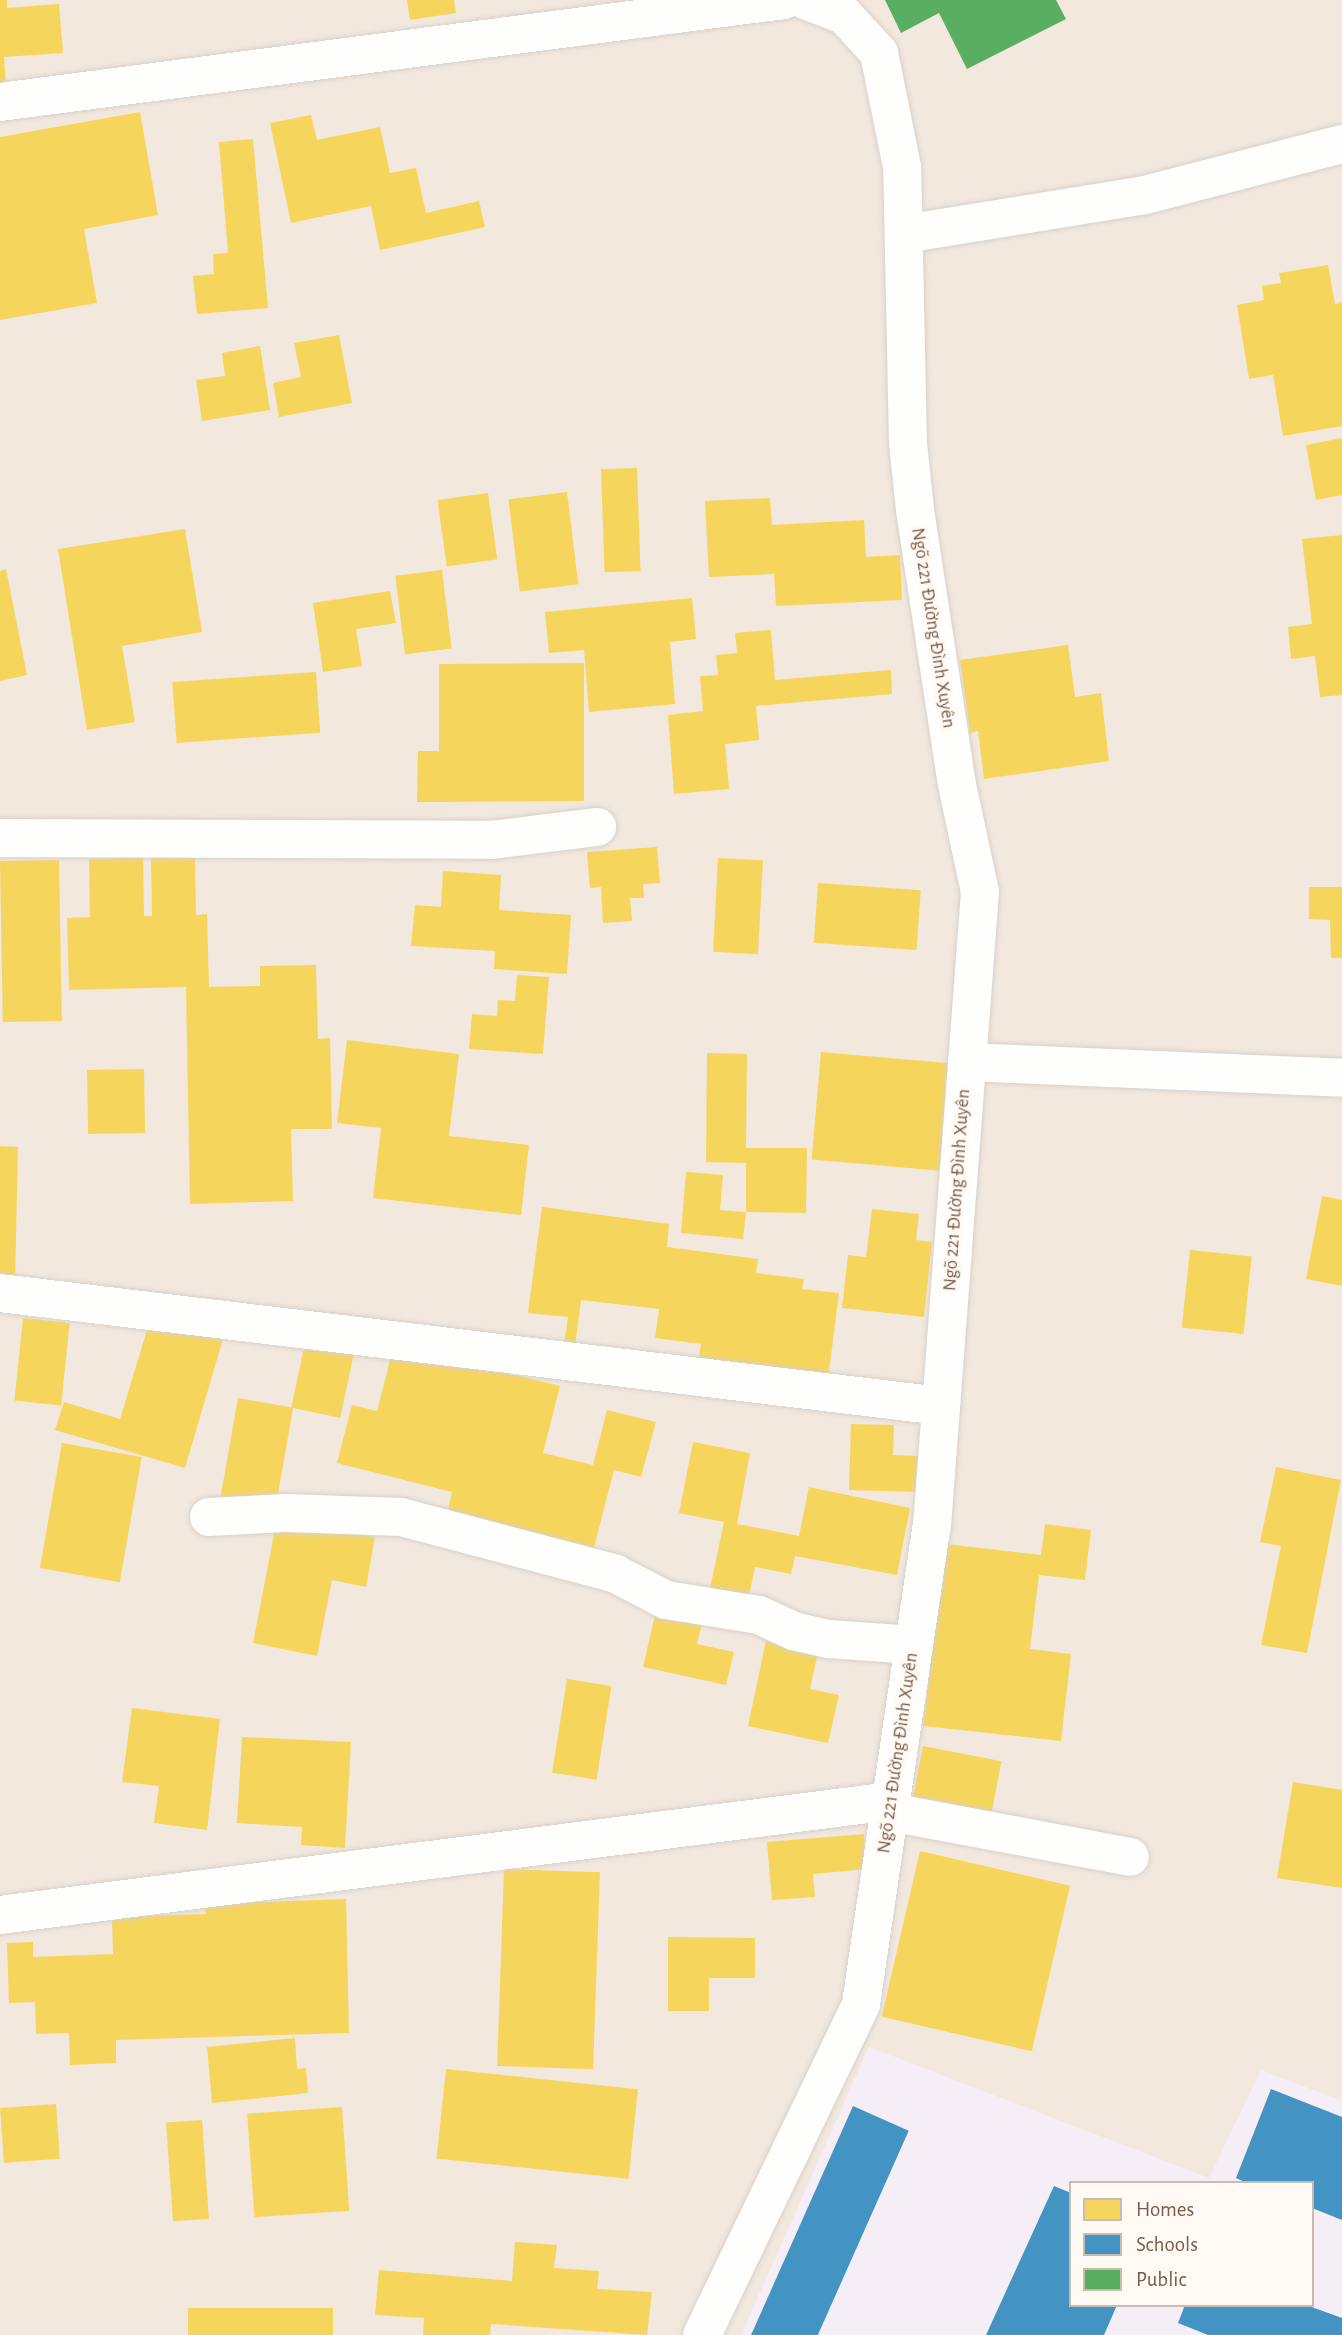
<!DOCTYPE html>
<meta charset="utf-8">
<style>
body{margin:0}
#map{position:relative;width:1342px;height:2335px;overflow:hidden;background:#f9f5f0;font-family:"Alegreya Sans",sans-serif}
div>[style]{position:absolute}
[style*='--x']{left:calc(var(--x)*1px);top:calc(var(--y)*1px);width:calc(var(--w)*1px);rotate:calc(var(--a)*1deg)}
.residential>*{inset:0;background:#f2e8de}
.education>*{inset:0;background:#f6eef6}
.homes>*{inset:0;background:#f6d55c;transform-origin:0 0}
.schools>*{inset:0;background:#4393c3;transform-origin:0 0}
.public>*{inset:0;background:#5aae61}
.roads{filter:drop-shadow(0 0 2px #d7d1cb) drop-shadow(0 0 2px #d7d1cb)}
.street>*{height:38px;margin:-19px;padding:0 19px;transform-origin:19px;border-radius:19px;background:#fefefd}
.secondary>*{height:38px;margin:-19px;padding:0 19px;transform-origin:19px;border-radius:19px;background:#fefefd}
span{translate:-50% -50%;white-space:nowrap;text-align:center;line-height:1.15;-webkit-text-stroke:7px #fffaf3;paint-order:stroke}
.street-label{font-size:19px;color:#7a5c4d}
.legend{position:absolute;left:1069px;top:2181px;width:245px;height:126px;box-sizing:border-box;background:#fffaf3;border:2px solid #cabbb1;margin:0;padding:9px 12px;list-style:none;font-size:21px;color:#7a5c4d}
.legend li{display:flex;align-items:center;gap:14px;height:35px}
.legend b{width:35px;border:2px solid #cabbb1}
</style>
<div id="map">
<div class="residential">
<div style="clip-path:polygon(evenodd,0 0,1342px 0,1342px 2335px,0 2335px,0 0,1071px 2183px,1312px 2183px,1312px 2305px,1071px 2305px,1071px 2183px)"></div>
</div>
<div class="education">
<div style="clip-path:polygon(evenodd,869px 2047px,1209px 2178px,1261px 2070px,1342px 2101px,1342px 2335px,741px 2335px,869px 2047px,1071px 2183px,1312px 2183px,1312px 2305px,1071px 2305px,1071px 2183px)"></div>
</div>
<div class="homes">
<div style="clip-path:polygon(0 0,7px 0,7px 8px,59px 4px,63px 53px,4px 57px,6px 84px,0 85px)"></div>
<div style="clip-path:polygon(407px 0,454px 0,456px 13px,410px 20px)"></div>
<div style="clip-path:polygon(140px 112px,158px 215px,84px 229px,97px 303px,0 320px,0 137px)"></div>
<div style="clip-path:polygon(311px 115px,317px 140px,380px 127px,390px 173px,416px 168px,426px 213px,479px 201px,485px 227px,380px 250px,371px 206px,291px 223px,270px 123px)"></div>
<div style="clip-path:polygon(253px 139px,268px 308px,197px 314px,193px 276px,214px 274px,213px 254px,228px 253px,219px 142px)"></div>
<div style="clip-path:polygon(1328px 265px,1335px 304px,1342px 302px,1342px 426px,1283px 436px,1273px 375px,1249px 379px,1237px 305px,1264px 300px,1262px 286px,1281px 283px,1279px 273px)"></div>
<div style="clip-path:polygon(339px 335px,352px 403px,279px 417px,273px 383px,301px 377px,294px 343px)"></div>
<div style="clip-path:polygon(260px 346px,270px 410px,202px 421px,196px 380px,225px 376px,222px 353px)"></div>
<div style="clip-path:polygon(1342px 438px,1342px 495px,1316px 500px,1306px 445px)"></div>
<div style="left:637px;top:468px;width:103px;height:36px;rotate:88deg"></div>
<div style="left:567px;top:492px;width:93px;height:59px;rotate:83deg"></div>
<div style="left:488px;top:493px;width:67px;height:51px;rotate:82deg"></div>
<div style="clip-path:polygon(770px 498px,772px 525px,864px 520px,866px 557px,900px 555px,902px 600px,776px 606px,774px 574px,709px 577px,705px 501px)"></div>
<div style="clip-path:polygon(185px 529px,202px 632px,122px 646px,135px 722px,87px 730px,58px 549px)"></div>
<div style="clip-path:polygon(1342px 535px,1342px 695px,1320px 697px,1315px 656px,1291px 659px,1288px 627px,1312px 624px,1302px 539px)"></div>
<div style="clip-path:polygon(6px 569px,27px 675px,0 681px,0 571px)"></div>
<div style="left:442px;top:570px;width:79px;height:47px;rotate:83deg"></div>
<div style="clip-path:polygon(390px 591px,396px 623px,356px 629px,362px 666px,323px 672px,313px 603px)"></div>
<div style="clip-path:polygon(692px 598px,696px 639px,670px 642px,675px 704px,589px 712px,584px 650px,549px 653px,545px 612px)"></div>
<div style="clip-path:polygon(771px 630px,775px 680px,891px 670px,892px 694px,756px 706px,759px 740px,725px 744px,729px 789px,674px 794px,668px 715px,703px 711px,700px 676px,718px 675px,716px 655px,737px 653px,735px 633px)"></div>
<div style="clip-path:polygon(1068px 645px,1075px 697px,1101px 693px,1109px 761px,984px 779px,978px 731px,970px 733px,960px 660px)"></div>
<div style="clip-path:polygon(584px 663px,584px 801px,417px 802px,418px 751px,439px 751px,439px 664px)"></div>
<div style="left:316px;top:672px;width:61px;height:144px;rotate:86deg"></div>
<div style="clip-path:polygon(657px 847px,660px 883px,643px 884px,644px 898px,630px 898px,632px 921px,603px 923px,601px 887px,590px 888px,587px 852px)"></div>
<div style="clip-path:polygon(143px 857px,144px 916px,152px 916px,151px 858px,195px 857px,196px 915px,207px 914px,209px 987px,260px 986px,260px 966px,316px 965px,318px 1039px,330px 1038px,332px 1129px,291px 1129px,293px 1201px,190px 1204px,186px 987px,69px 990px,67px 918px,90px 917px,89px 859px)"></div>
<div style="left:718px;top:858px;width:45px;height:94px;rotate:3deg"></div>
<div style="left:59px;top:860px;width:161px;height:59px;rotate:89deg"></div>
<div style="clip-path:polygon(443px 871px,501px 875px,499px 910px,571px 915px,567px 974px,494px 969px,495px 951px,411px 946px,415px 905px,441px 907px)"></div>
<div style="left:818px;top:883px;width:103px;height:60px;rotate:4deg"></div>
<div style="clip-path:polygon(1309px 887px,1342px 887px,1342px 958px,1331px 958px,1330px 920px,1309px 919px)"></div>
<div style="clip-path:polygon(517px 975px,549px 977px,543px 1054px,469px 1049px,472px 1014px,497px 1016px,498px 1000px,515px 1001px)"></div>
<div style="clip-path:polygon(347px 1040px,459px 1054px,449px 1136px,529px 1145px,521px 1215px,373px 1198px,381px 1128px,337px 1123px)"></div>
<div style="left:821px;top:1052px;width:129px;height:108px;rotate:5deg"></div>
<div style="clip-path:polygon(707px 1053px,747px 1054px,746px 1148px,807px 1148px,806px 1213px,746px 1212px,746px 1163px,706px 1162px)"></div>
<div style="left:144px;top:1069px;width:64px;height:57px;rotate:89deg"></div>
<div style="clip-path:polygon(0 1146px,18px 1147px,15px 1282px,0 1282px)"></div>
<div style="clip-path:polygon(686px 1172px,723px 1175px,720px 1210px,746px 1212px,743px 1239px,681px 1233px)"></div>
<div style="clip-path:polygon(1322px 1196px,1342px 1200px,1342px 1286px,1306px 1279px)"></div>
<div style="clip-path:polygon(542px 1207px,669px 1224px,667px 1247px,758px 1259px,756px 1273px,804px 1279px,802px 1289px,839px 1293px,827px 1387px,697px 1370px,701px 1344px,655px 1338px,659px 1309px,581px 1300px,574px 1354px,563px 1352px,568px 1317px,528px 1313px)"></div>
<div style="clip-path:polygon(872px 1209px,919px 1214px,916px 1240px,932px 1242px,924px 1317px,842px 1308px,848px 1255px,866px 1257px)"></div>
<div style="left:1190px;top:1250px;width:62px;height:78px;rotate:6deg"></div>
<div style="clip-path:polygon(151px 1317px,223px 1339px,185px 1468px,55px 1430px,64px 1402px,120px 1419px)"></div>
<div style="left:23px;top:1318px;width:47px;height:83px;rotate:6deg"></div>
<div style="left:305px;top:1343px;width:50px;height:66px;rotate:12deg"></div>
<div style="clip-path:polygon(394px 1345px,560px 1386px,543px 1453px,593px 1465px,607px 1410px,656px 1422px,641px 1477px,614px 1470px,591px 1559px,445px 1523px,452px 1492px,337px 1463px,352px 1405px,377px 1411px)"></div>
<div style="left:238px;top:1398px;width:56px;height:101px;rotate:10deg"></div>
<div style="clip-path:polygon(851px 1424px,894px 1425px,893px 1455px,919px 1456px,918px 1492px,849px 1490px)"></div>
<div style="clip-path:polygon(693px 1442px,750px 1453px,737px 1524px,799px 1536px,809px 1487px,910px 1508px,897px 1575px,795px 1556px,791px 1574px,755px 1567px,747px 1605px,708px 1598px,724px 1522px,679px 1513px)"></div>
<div style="left:62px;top:1443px;width:81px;height:127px;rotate:10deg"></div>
<div style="clip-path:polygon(1276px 1467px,1341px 1480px,1307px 1653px,1261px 1645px,1281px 1546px,1260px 1542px)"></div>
<div style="clip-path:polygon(277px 1519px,375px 1537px,366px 1587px,332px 1580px,317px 1656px,253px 1643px)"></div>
<div style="clip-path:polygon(1045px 1524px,1091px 1530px,1085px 1580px,1039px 1575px,1030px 1649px,1071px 1654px,1061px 1741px,923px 1726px,945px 1544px,1041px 1555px)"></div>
<div style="clip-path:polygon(658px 1602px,705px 1612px,697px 1644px,734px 1652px,726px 1685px,643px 1667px)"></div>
<div style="clip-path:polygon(766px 1641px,818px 1652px,810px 1689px,839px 1695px,828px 1743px,748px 1726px)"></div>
<div style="left:567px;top:1679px;width:45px;height:95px;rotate:9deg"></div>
<div style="clip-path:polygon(132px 1708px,220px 1719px,207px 1830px,154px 1823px,159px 1786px,122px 1782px)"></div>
<div style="clip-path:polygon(242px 1737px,351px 1742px,345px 1848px,301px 1845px,302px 1827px,237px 1823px)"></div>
<div style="left:923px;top:1746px;width:80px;height:64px;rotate:11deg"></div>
<div style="clip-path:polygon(1293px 1782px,1342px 1790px,1342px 1888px,1277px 1878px)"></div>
<div style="clip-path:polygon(864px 1834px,867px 1869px,813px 1874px,815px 1897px,772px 1900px,767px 1842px)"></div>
<div style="left:920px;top:1851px;width:154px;height:170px;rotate:13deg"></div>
<div style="left:504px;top:1869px;width:96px;height:197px;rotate:2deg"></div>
<div style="clip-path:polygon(346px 1899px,349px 2033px,116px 2040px,116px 2063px,70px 2065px,69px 2033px,36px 2034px,35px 2002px,9px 2003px,7px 1943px,33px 1942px,33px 1957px,113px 1954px,112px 1917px,206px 1914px,205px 1904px)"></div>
<div style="clip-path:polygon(668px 1937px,755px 1938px,755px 1978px,709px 1978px,709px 2011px,668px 2011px)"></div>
<div style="clip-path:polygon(295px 2038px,297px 2069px,306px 2068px,308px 2093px,212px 2103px,207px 2047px)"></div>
<div style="left:446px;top:2069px;width:193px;height:90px;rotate:6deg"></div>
<div style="left:56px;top:2104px;width:55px;height:56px;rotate:86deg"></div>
<div style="left:342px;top:2107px;width:104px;height:95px;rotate:86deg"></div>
<div style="left:202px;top:2120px;width:99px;height:36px;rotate:86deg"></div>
<div style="clip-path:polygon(515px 2242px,557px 2245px,554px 2268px,599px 2271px,597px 2289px,652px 2292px,647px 2335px,491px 2324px,490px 2335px,423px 2335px,424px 2318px,375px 2315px,379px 2270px,512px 2281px)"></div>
<div style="left:333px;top:2308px;width:27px;height:145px;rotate:90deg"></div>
</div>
<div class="schools">
<div style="clip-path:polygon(1271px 2089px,1342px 2117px,1342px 2220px,1312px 2208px,1312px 2183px,1247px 2183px,1236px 2178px)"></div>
<div style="left:853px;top:2106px;width:61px;height:251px;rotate:24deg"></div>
<div style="clip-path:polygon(1054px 2186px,1071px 2193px,1071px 2305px,1117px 2305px,1104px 2335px,986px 2335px)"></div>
<div style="clip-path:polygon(1185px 2305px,1306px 2305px,1342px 2318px,1342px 2335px,1208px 2335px,1178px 2323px)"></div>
</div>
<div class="public">
<div style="clip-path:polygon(885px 0,1056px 0,1066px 19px,967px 69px,939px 13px,901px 33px)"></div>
</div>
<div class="roads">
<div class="street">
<div style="--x:905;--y:234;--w:243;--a:-9.2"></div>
<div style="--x:1145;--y:195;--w:203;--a:-14.5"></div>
<div style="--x:0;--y:838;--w:492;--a:0.2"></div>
<div style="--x:492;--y:840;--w:106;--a:-7.1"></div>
<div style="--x:967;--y:1062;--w:375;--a:2.4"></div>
<div style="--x:0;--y:1293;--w:948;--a:6.85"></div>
<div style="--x:209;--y:1517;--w:77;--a:-3"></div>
<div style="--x:286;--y:1513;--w:115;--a:2"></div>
<div style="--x:401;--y:1517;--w:222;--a:14.8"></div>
<div style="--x:616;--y:1574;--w:56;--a:27.5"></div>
<div style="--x:666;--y:1600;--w:94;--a:9.2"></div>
<div style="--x:759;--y:1615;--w:38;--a:25"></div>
<div style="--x:793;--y:1631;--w:37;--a:13"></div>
<div style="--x:829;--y:1639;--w:85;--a:4"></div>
<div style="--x:890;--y:1812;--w:244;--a:10.6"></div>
<div style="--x:0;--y:1915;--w:898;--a:-7.29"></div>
</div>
<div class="secondary">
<div style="--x:0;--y:102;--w:791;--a:-7.41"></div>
<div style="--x:702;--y:2335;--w:367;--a:-64.3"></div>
<div style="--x:861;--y:2004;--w:483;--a:-81.6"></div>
<div style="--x:932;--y:1526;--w:636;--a:-85.67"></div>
<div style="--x:980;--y:892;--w:109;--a:-102.1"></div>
<div style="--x:957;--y:785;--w:279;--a:-98.7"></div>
<div style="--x:915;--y:509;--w:65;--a:-96.1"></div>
<div style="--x:908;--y:444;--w:277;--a:-91.2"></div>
<div style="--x:902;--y:167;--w:116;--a:-101.4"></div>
<div style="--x:879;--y:53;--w:52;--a:-132.6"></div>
<div style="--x:844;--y:15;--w:42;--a:-159"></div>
</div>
</div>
<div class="street-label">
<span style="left:933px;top:628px;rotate:81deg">Ngõ 221 Đường Đình Xuyên</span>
<span style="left:957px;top:1190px;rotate:-86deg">Ngõ 221 Đường Đình Xuyên</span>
<span style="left:898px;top:1753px;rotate:-82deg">Ngõ 221 Đường Đình Xuyên</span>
</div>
<ul class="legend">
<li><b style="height:19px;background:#f6d55c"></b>Homes</li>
<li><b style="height:19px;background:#4393c3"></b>Schools</li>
<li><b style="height:19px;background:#5aae61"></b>Public</li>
</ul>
</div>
